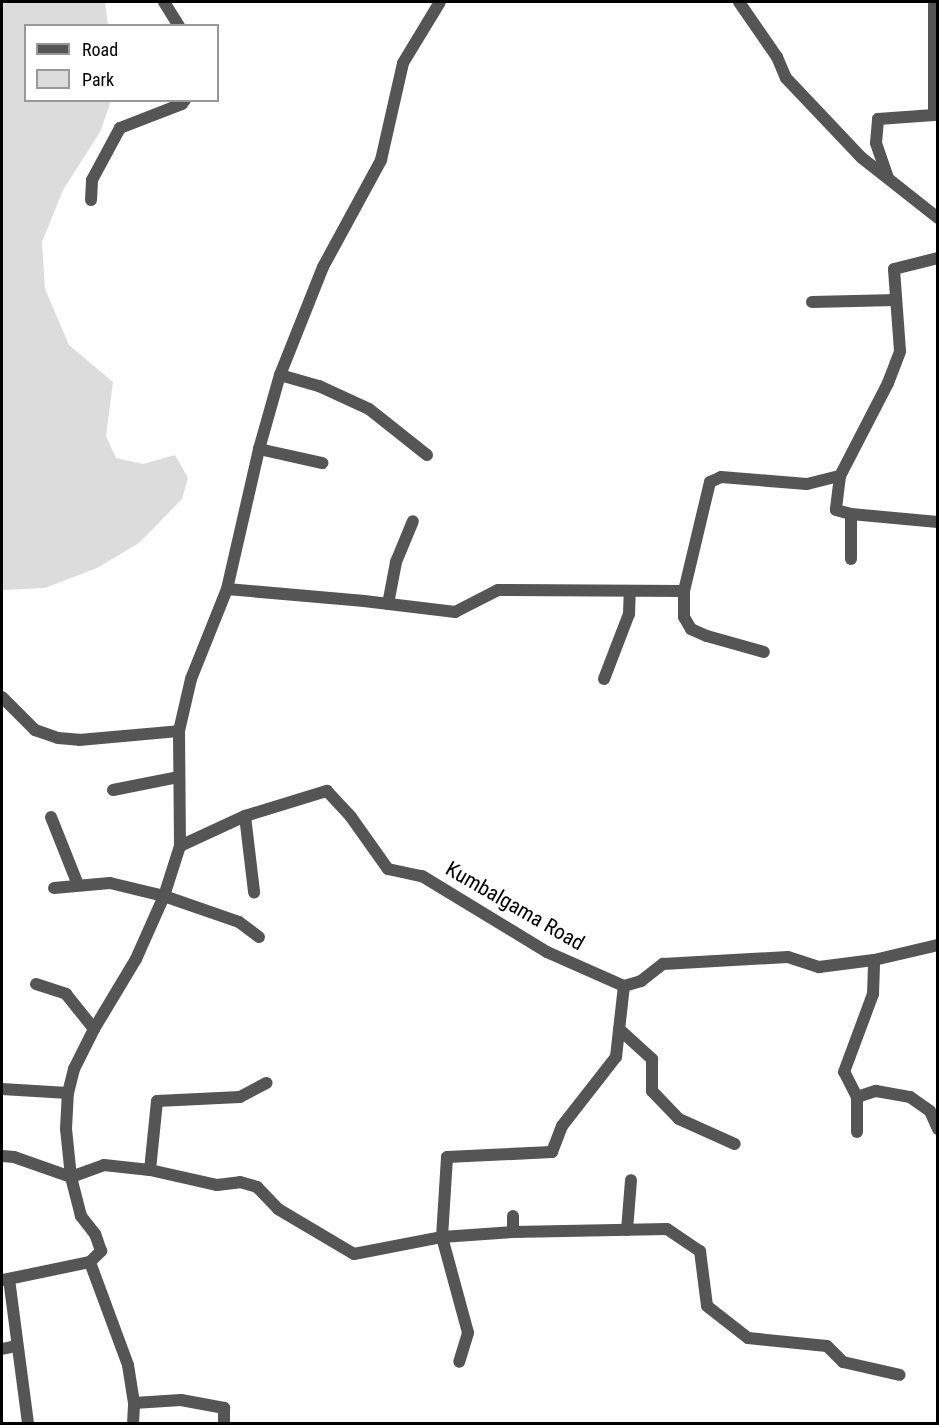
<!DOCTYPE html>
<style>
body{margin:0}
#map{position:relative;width:939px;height:1425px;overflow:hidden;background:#fff;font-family:"Roboto Condensed",sans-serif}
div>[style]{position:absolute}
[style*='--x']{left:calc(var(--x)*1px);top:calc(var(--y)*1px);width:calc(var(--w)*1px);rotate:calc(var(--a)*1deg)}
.green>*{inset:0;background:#dcdcdc}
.street>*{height:12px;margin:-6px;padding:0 6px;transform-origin:6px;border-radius:6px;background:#555}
span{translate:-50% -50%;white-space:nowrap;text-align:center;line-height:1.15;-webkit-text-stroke:5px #fff;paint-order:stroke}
.street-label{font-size:21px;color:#000}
.frame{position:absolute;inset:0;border:3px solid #000;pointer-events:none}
.legend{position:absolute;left:24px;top:24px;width:195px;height:78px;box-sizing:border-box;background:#fff;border:2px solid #999;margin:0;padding:8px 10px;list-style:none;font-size:18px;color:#000}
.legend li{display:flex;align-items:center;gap:12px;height:30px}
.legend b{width:30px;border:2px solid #999}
</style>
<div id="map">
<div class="green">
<div style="clip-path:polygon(2px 2px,105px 2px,108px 25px,26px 26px,26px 100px,111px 101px,100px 132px,63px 190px,42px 242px,45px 289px,69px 345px,113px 382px,106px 436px,116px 458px,143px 464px,175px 455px,188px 478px,182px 499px,139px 543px,97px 568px,45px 588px,2px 590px)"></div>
</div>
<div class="street">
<div style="--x:164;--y:2;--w:28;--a:58"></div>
<div style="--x:739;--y:2;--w:67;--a:55.4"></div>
<div style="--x:777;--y:57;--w:23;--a:67"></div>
<div style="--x:786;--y:78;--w:110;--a:46.5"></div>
<div style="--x:862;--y:158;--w:97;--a:38.3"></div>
<div style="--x:888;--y:178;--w:37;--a:-109"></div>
<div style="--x:876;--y:143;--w:24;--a:-85"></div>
<div style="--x:878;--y:119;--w:56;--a:-4.1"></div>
<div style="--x:934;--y:115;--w:111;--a:-90"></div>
<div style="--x:91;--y:200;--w:20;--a:-87"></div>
<div style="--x:92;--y:180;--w:59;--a:-61.7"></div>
<div style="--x:120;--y:128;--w:66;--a:-21.2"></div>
<div style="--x:182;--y:104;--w:5;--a:-53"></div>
<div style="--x:812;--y:302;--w:84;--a:-1.4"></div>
<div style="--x:280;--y:375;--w:41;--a:15.8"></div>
<div style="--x:319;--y:386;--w:55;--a:24.7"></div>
<div style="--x:369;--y:409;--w:74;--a:38.4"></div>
<div style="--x:259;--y:449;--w:65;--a:12.5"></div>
<div style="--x:840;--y:476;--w:34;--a:97"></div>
<div style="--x:836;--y:510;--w:16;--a:15"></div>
<div style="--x:851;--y:514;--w:45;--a:90"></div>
<div style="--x:851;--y:514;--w:87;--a:5.3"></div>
<div style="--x:227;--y:589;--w:138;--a:5"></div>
<div style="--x:364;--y:601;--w:92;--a:6.9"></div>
<div style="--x:455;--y:612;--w:48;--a:-27.1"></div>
<div style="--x:498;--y:590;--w:186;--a:0.3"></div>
<div style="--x:684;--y:591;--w:112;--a:-76.6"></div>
<div style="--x:710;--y:482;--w:12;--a:-24"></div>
<div style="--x:721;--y:477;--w:86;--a:4.7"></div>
<div style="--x:807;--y:484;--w:34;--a:-14"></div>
<div style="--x:840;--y:476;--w:105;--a:-62.7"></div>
<div style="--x:888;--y:383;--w:34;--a:-69"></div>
<div style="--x:900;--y:351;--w:82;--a:-94.2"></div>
<div style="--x:894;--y:269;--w:45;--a:-14"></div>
<div style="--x:684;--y:591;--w:26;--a:90"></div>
<div style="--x:684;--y:617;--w:14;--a:60"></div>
<div style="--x:691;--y:629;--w:17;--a:24"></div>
<div style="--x:707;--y:636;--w:59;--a:15.7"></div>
<div style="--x:388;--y:604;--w:43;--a:-79.2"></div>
<div style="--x:396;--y:562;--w:44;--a:-67.5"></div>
<div style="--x:604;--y:679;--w:70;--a:-69"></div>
<div style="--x:629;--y:614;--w:23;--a:-88"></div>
<div style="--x:2;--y:697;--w:47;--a:45"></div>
<div style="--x:35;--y:730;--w:24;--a:19"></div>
<div style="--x:58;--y:738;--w:21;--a:5"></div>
<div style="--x:79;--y:740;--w:100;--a:-5.1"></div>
<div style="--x:113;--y:790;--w:66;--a:-11.3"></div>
<div style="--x:245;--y:816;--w:77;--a:83.2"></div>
<div style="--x:51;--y:817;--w:73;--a:68.3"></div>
<div style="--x:180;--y:846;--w:72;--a:-24.8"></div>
<div style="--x:245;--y:816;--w:86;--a:-17"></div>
<div style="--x:327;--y:791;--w:35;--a:47"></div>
<div style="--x:351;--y:817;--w:64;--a:54.6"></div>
<div style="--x:388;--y:869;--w:35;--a:12"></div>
<div style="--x:422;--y:876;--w:146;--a:31.3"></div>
<div style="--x:547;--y:952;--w:84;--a:23.8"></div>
<div style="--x:624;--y:986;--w:18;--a:-16"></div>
<div style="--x:641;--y:981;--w:28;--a:-38"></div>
<div style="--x:663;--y:964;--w:125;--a:-3.2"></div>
<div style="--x:788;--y:957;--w:33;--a:18"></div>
<div style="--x:819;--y:967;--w:55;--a:-7.3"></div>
<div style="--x:874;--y:960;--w:66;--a:-13.2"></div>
<div style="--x:54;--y:888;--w:56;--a:-5.1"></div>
<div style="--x:110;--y:883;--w:56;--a:13.5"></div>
<div style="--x:164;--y:896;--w:79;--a:19.1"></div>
<div style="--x:239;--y:922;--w:25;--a:37"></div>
<div style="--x:36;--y:984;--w:32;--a:18"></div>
<div style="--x:66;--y:994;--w:45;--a:51.3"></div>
<div style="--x:619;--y:1029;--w:45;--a:42.3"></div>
<div style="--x:652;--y:1059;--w:32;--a:90"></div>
<div style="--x:652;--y:1091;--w:39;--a:46"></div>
<div style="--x:679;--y:1119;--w:61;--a:24.1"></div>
<div style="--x:2;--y:1089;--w:66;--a:3.5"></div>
<div style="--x:857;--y:1097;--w:20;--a:-18"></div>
<div style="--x:876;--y:1091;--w:35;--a:10"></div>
<div style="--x:910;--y:1097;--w:24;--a:35"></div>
<div style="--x:930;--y:1111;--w:20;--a:66"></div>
<div style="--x:857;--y:1132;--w:35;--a:-90"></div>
<div style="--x:857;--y:1097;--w:28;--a:-117"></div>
<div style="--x:844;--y:1072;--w:83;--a:-69.6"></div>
<div style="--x:873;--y:994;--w:34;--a:-88"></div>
<div style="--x:2;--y:1156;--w:12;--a:5"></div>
<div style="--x:14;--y:1157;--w:60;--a:19.3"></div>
<div style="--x:71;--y:1177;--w:35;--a:-20"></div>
<div style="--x:104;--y:1165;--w:46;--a:6.2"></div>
<div style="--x:150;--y:1170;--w:69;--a:12.6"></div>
<div style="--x:217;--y:1185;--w:23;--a:-7"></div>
<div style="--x:240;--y:1182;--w:18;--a:16"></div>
<div style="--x:257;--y:1187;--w:30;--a:46"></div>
<div style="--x:278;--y:1209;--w:88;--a:30.6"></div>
<div style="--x:354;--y:1254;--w:90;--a:-10.9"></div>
<div style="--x:442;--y:1237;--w:99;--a:74.8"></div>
<div style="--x:468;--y:1333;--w:30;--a:107"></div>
<div style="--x:150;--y:1170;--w:69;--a:-84.2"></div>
<div style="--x:157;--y:1101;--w:83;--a:-2.8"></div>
<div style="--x:240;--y:1097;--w:30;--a:-28"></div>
<div style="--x:513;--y:1216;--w:16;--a:90"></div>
<div style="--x:513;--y:1232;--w:71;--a:176"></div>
<div style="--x:442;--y:1237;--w:80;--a:-86.4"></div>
<div style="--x:447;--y:1157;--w:105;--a:-2.7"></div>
<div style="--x:552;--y:1152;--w:28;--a:-69"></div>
<div style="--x:562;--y:1126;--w:88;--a:-52"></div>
<div style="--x:616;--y:1057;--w:71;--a:-83.6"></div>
<div style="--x:627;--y:1230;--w:50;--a:-85.4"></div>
<div style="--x:513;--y:1232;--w:154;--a:-1.1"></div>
<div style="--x:667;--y:1229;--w:40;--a:34"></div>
<div style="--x:700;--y:1251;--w:55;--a:82.7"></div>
<div style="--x:707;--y:1306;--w:52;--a:38"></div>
<div style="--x:748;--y:1338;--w:79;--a:5.8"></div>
<div style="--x:827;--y:1346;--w:23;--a:45"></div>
<div style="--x:843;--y:1362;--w:58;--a:12.8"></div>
<div style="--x:9;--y:1279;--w:146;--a:82.5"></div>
<div style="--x:3;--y:1280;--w:89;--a:-11.7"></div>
<div style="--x:2;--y:1349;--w:14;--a:-12"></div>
<div style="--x:134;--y:1403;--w:47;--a:-3.7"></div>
<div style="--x:181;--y:1400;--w:44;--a:10.5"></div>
<div style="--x:224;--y:1408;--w:16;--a:90"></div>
<div style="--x:133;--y:1424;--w:21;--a:-87"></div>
<div style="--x:134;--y:1403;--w:38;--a:-99"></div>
<div style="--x:128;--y:1365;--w:110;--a:-110.3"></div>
<div style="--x:90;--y:1262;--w:16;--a:-45"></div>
<div style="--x:101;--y:1251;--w:18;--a:-109"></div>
<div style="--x:95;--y:1234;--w:23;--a:-128"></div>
<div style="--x:81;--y:1216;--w:40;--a:-104.4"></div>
<div style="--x:71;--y:1177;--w:48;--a:-95.9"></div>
<div style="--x:66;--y:1129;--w:36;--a:-87"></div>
<div style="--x:68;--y:1093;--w:25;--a:-76"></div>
<div style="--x:74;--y:1069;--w:45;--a:-63.4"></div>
<div style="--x:94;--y:1029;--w:82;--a:-59"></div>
<div style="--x:136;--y:959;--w:69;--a:-66"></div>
<div style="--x:164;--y:896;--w:52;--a:-72.3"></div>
<div style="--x:180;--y:846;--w:115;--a:-90.5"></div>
<div style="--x:179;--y:731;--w:53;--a:-77"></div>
<div style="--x:191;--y:679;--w:97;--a:-68.2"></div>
<div style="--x:227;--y:589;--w:144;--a:-77.1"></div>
<div style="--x:259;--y:449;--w:77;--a:-74.2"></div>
<div style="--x:280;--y:375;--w:116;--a:-68.3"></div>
<div style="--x:323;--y:267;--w:122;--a:-61.5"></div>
<div style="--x:381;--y:160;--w:99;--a:-77.2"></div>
<div style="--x:403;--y:63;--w:71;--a:-58.8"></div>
</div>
<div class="street-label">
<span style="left:515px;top:906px;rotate:30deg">Kumbalgama Road</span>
</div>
<div class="frame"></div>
<ul class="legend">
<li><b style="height:8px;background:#555"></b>Road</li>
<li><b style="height:16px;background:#dcdcdc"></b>Park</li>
</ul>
</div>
